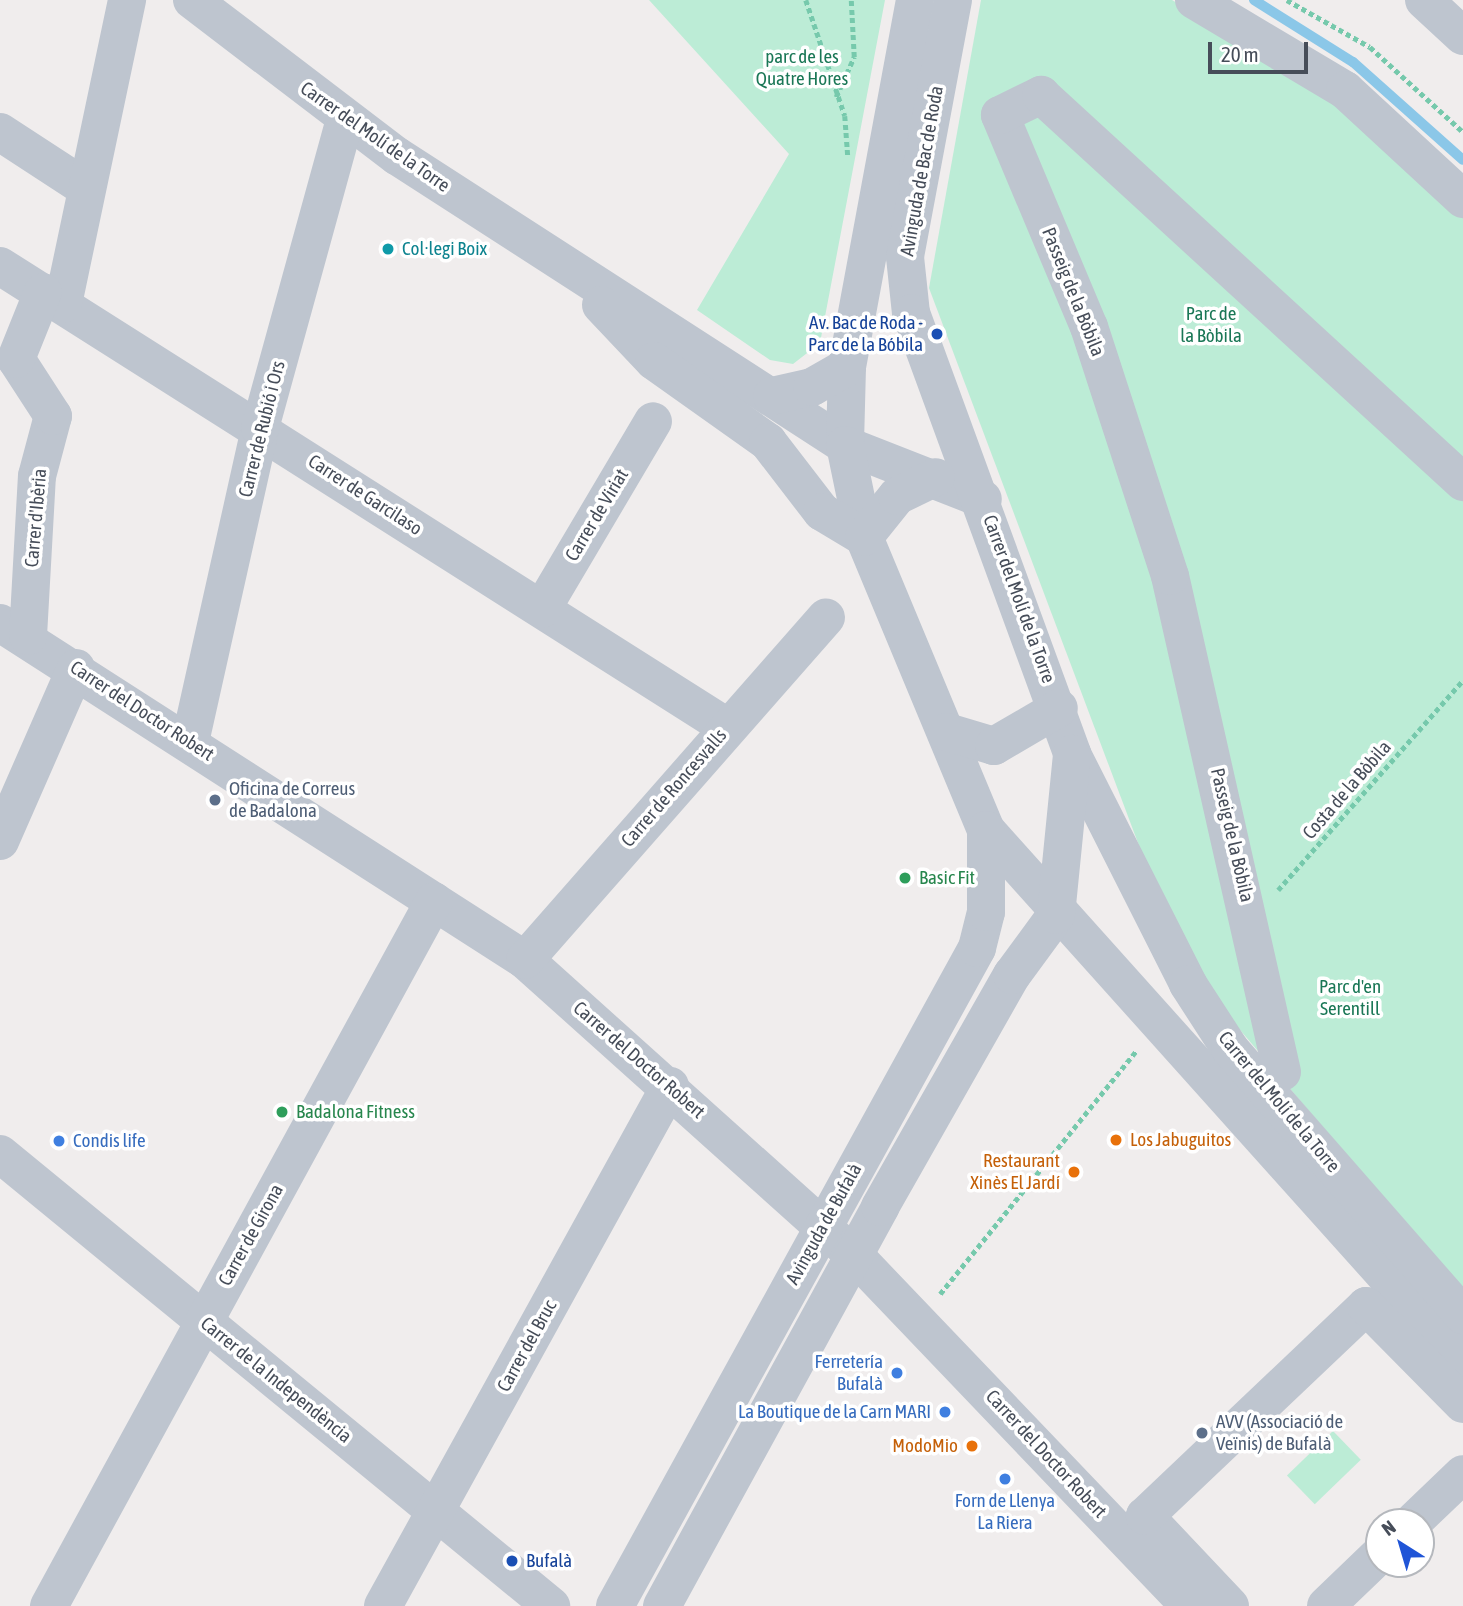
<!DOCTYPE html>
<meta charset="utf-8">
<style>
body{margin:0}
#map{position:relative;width:1463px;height:1606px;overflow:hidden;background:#f0eded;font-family:"Asap Condensed",sans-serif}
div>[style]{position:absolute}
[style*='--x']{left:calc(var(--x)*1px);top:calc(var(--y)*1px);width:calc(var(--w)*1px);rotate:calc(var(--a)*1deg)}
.green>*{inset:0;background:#bcecd6;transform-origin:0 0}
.stream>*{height:10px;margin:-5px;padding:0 5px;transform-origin:5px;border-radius:5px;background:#8bc7e8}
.path>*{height:4.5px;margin-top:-2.25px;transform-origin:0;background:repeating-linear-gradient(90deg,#76c9ac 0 5px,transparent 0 8.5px)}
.minor>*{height:38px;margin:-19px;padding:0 19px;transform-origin:19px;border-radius:19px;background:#bec5cf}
.dots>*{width:19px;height:19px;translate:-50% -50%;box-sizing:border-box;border:4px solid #fff;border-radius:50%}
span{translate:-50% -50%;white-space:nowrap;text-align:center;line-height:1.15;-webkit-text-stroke:7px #fff;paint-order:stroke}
.park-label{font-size:19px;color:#1a7756}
.street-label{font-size:19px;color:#464d59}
.culture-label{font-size:19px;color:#0d838f}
.left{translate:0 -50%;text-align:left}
.transit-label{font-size:19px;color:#164399}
.right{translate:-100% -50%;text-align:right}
.service-label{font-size:19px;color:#4e5e75}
.leisure-label{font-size:19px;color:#27864d}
.food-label{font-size:19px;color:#c56008}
.shop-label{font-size:19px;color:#366cbe}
.north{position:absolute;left:1365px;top:1508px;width:70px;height:70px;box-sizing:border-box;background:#fff;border:2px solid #b5b8bd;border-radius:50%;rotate:323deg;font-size:19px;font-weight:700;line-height:28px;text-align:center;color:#464d59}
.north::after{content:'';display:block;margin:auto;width:24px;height:32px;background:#2055d7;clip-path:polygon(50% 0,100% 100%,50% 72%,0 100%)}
.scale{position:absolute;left:1208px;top:42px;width:100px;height:32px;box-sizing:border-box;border:4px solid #464d59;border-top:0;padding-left:9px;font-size:21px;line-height:24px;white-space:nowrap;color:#464d59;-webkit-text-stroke:5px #fff;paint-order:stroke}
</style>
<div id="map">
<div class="green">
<div style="clip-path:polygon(649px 0,885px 0,820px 343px,793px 364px,770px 360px,697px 310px,789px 154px)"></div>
<div style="clip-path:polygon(981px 0,1172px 0,1324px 89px,1463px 211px,1463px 1292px,1206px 990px,1155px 888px,929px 288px)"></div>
<div style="left:1333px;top:1431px;width:40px;height:64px;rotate:46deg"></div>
</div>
<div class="stream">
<div style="--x:1254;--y:0;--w:117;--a:32.1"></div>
<div style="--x:1353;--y:62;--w:147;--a:41.7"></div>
</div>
<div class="path">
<div style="--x:806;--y:0;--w:122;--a:71.4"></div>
<div style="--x:845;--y:116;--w:41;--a:85.8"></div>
<div style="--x:1287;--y:0;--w:95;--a:29.5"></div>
<div style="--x:1370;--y:47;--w:126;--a:42.4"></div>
<div style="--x:836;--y:97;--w:44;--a:-65.8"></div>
<div style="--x:854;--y:57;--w:57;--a:-93"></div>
<div style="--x:1278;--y:890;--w:280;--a:-48.6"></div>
<div style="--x:940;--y:1294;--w:314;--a:-51.1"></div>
</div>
<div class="minor">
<div style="--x:192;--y:0;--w:258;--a:37.3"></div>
<div style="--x:397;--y:156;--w:533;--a:32.83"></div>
<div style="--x:845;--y:445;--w:148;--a:21.4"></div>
<div style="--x:915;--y:0;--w:373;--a:100.5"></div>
<div style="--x:847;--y:367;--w:78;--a:91.5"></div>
<div style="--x:845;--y:445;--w:94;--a:78.3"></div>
<div style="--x:864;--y:537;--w:317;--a:67.4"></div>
<div style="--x:986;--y:830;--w:715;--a:48.12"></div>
<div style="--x:953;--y:0;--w:261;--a:100.6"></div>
<div style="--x:905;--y:257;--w:56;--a:83.9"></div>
<div style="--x:911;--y:313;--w:469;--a:69.9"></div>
<div style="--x:1072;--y:754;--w:258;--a:63.2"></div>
<div style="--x:1188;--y:984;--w:77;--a:57.1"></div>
<div style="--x:1230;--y:1049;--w:354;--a:48.8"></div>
<div style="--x:1194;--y:0;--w:176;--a:30.8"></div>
<div style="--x:1345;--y:90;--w:161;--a:42.7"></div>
<div style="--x:1424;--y:0;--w:53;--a:42.7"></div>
<div style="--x:0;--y:132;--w:103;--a:33.1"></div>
<div style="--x:0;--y:266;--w:861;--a:32.38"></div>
<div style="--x:63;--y:304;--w:311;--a:-78.1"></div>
<div style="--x:601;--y:305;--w:77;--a:46.6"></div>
<div style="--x:654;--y:361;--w:140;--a:35.4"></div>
<div style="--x:768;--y:442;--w:88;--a:52.4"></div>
<div style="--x:822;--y:512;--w:49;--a:30.8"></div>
<div style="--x:772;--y:396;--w:41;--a:-12.7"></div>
<div style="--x:812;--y:387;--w:40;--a:-29.7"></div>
<div style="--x:864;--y:537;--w:53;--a:-51.2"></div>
<div style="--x:897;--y:496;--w:43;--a:-26"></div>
<div style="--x:542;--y:609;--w:218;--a:-59.4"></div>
<div style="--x:0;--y:623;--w:624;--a:32.7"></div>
<div style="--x:525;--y:960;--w:443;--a:41.9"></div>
<div style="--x:855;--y:1256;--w:484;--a:46.3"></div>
<div style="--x:28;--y:636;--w:160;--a:-86.8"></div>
<div style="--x:37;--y:476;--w:62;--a:-75.1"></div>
<div style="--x:53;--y:416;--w:68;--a:-123"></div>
<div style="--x:16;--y:359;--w:72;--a:-68.1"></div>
<div style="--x:947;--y:732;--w:49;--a:16.6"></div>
<div style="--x:994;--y:746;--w:75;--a:-30.3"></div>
<div style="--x:190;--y:742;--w:322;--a:-77.4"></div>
<div style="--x:260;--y:428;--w:320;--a:-74.6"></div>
<div style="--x:0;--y:841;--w:189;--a:-66.3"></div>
<div style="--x:525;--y:960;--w:456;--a:-48.7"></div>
<div style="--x:1282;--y:1072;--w:508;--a:-102.72"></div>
<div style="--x:1170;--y:576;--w:262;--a:-108"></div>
<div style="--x:1089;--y:327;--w:230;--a:-112.8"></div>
<div style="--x:1000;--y:115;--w:46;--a:-26"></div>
<div style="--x:1041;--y:95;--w:573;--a:42.52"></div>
<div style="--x:0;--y:1154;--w:713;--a:39.36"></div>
<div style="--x:1413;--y:1522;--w:69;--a:-43.8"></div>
<div style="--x:49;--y:1606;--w:803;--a:-61.36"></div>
<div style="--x:383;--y:1606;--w:594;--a:-61.1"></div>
<div style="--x:615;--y:1606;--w:751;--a:-61.18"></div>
<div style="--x:977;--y:948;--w:37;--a:-76"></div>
<div style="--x:986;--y:912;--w:82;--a:-90"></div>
<div style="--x:662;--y:1606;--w:455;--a:-61.3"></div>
<div style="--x:880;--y:1207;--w:267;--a:-60.4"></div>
<div style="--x:1012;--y:975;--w:74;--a:-53.7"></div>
<div style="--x:1056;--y:915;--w:162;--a:-84.3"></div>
<div style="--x:1230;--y:1606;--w:124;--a:-133.4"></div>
<div style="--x:1145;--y:1516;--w:305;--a:-43.5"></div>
<div style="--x:1366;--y:1306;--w:138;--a:45.3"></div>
<div style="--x:1326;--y:1606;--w:74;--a:-43.9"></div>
</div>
<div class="dots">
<div style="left:388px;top:249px;background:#0f9aa8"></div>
<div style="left:937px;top:334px;background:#1a4fb4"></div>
<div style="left:215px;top:800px;background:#5c6f8a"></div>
<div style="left:905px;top:878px;background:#2e9e5b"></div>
<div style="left:282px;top:1112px;background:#2e9e5b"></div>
<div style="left:1116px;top:1140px;background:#e8710a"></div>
<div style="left:59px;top:1141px;background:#3f7fe0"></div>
<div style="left:1074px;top:1172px;background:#e8710a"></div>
<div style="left:897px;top:1373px;background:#3f7fe0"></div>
<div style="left:945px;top:1412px;background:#3f7fe0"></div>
<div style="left:1202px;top:1433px;background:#5c6f8a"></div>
<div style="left:972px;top:1446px;background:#e8710a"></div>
<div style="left:1005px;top:1479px;background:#3f7fe0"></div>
<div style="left:512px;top:1561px;background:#1a4fb4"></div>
</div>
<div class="park-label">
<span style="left:802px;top:68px">parc de les<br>Quatre Hores</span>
<span style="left:1211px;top:325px">Parc de<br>la Bòbila</span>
<span style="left:1350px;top:998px">Parc d'en<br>Serentill</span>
</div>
<div class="street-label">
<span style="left:375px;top:137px;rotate:35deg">Carrer del Molí de la Torre</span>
<span style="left:922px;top:171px;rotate:-80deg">Avinguda de Bac de Roda</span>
<span style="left:1073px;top:292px;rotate:68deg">Passeig de la Bòbila</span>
<span style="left:262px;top:429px;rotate:-76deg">Carrer de Rubió i Ors</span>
<span style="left:365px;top:495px;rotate:33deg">Carrer de Garcilaso</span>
<span style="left:597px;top:515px;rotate:-59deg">Carrer de Viriat</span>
<span style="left:36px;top:518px;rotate:-85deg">Carrer d'Ibèria</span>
<span style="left:1019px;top:599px;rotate:70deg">Carrer del Molí de la Torre</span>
<span style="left:142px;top:711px;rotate:33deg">Carrer del Doctor Robert</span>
<span style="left:674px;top:788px;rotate:-49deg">Carrer de Roncesvalls</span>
<span style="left:1347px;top:790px;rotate:-49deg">Costa de la Bòbila</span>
<span style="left:1232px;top:835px;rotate:77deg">Passeig de la Bòbila</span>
<span style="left:639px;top:1060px;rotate:41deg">Carrer del Doctor Robert</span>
<span style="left:1279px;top:1102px;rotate:50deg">Carrer del Molí de la Torre</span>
<span style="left:824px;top:1224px;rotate:-61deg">Avinguda de Bufalà</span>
<span style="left:251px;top:1235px;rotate:-61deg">Carrer de Girona</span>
<span style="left:527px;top:1346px;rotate:-61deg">Carrer del Bruc</span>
<span style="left:276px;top:1380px;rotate:39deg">Carrer de la Independència</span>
<span style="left:1046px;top:1454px;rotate:47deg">Carrer del Doctor Robert</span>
</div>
<div class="culture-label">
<span class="left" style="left:402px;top:249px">Col·legi Boix</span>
</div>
<div class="transit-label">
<span class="right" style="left:923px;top:334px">Av. Bac de Roda -<br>Parc de la Bóbila</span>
<span class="left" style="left:526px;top:1561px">Bufalà</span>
</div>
<div class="service-label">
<span class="left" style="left:229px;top:800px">Oficina de Correus<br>de Badalona</span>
<span class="left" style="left:1216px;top:1433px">AVV (Associació de<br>Veïnis) de Bufalà</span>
</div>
<div class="leisure-label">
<span class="left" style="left:919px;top:878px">Basic Fit</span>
<span class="left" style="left:296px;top:1112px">Badalona Fitness</span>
</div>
<div class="food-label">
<span class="left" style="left:1130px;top:1140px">Los Jabuguitos</span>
<span class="right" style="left:1060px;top:1172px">Restaurant<br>Xinès El Jardí</span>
<span class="right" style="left:958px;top:1446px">ModoMio</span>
</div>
<div class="shop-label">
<span class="left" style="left:73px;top:1141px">Condis life</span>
<span class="right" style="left:883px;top:1373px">Ferretería<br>Bufalà</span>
<span class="right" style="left:931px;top:1412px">La Boutique de la Carn MARI</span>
<span style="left:1005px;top:1512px">Forn de Llenya<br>La Riera</span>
</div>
<div class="north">N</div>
<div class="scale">20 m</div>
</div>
